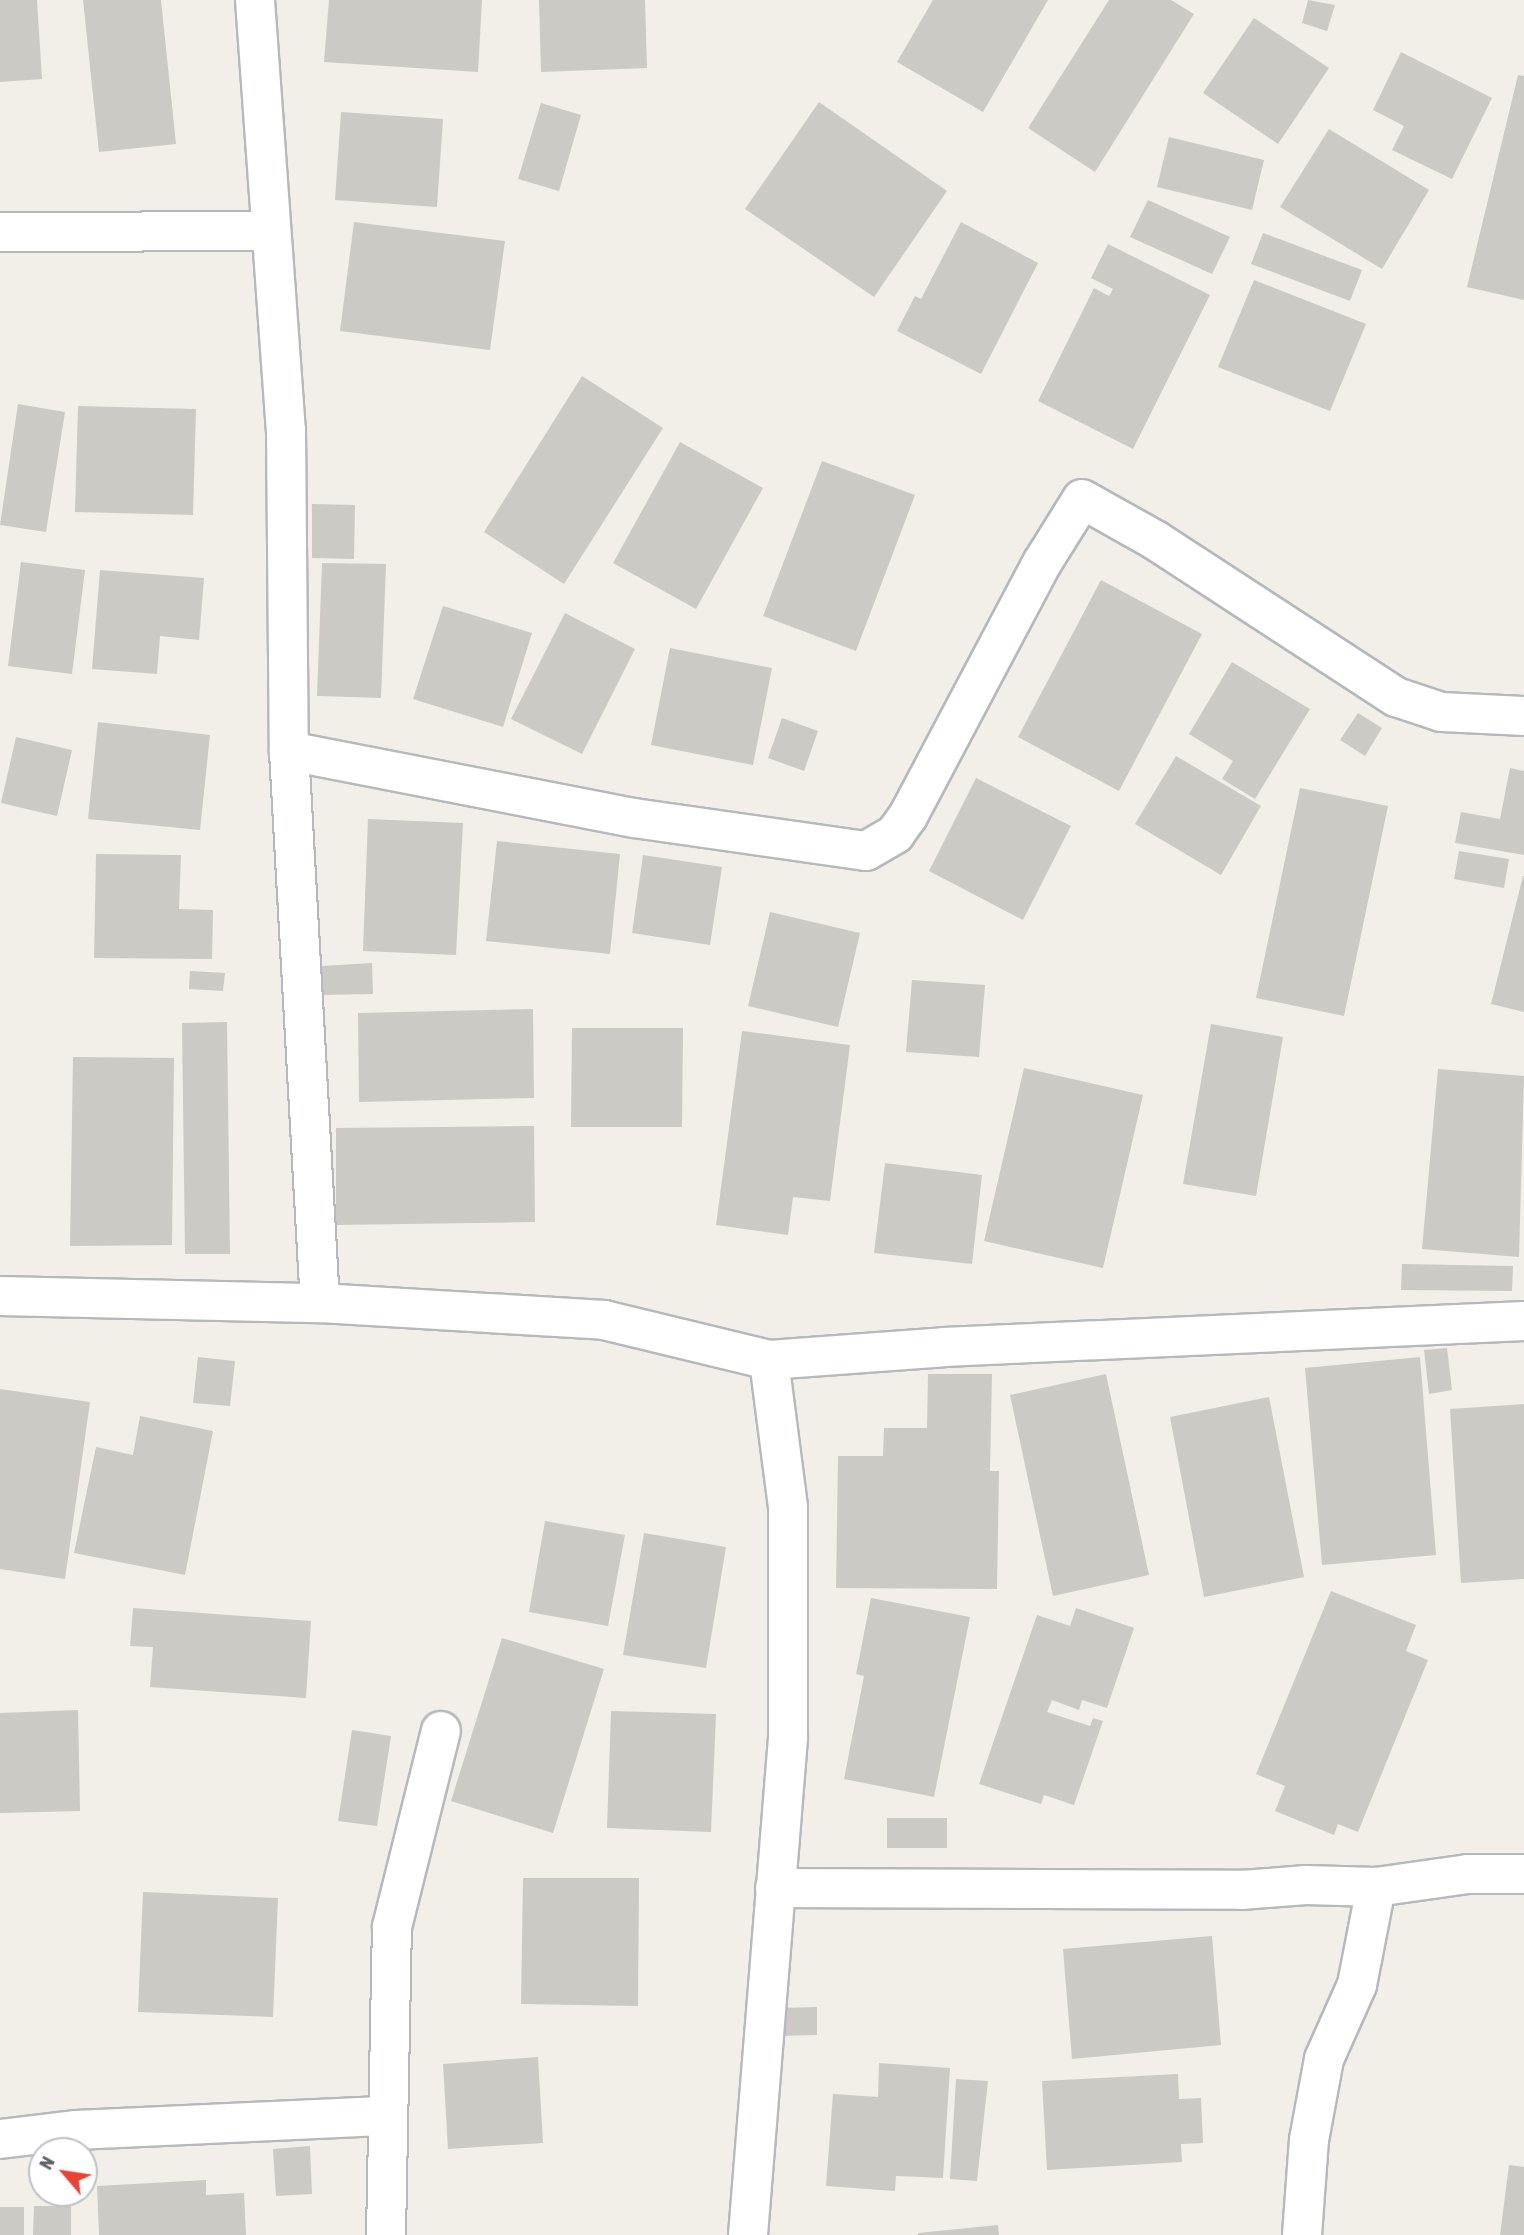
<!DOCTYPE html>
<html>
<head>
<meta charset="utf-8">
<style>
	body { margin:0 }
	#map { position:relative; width:1524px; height:2235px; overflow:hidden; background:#f1efe8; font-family:"Asap Condensed",sans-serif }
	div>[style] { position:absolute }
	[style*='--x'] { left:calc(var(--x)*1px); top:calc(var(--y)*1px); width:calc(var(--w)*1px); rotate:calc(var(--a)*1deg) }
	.building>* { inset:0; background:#cccac5 }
	.roads { filter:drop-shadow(2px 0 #b5b8bc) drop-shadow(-2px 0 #b5b8bc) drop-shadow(0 2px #b5b8bc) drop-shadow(0 -2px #b5b8bc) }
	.minor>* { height:38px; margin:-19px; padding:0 19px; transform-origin:19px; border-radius:19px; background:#fff }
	span { translate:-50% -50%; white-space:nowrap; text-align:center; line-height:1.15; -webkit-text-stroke:6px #fff; paint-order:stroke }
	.north { position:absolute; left:28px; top:2137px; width:70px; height:70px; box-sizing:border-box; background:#fff; border:2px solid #bfc1c3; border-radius:50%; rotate:299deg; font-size:19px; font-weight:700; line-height:28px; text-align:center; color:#5f6368 }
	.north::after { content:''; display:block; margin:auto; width:24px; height:32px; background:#ea4335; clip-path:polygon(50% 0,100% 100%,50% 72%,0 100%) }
</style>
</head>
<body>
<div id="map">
	<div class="building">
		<div style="clip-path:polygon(0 0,37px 0,42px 79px,0 82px)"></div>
		<div style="clip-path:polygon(83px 0,161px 0,176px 144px,99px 152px)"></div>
		<div style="clip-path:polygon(329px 0,482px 0,478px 72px,324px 62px)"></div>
		<div style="clip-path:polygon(539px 0,645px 0,647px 68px,541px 72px)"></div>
		<div style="clip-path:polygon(933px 0,1048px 0,983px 112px,897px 62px)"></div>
		<div style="clip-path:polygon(1109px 0,1171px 0,1194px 14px,1095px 172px,1028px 128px)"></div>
		<div style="clip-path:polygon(1308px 0,1335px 5px,1327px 31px,1302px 23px)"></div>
		<div style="clip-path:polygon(1254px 18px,1329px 68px,1278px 144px,1203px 93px)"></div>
		<div style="clip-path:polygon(1401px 52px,1492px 98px,1452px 179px,1392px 150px,1404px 126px,1373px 110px)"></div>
		<div style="clip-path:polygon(1518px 75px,1524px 76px,1524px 300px,1467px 287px)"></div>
		<div style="clip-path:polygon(819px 102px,947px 191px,874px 297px,745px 209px)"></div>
		<div style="clip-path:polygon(541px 103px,581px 115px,559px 191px,518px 179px)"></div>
		<div style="clip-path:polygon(341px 112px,443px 119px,437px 207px,335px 200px)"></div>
		<div style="clip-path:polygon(1329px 129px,1429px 190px,1382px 269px,1280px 207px)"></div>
		<div style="clip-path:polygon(1169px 137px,1264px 160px,1252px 210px,1157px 187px)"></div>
		<div style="clip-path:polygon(1148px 200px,1230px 237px,1212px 274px,1130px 237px)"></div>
		<div style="clip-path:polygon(354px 222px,505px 241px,490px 350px,340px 331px)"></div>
		<div style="clip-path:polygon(961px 222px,1038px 263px,981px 374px,897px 331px,915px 296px,921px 299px)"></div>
		<div style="clip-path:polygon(1263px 233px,1362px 270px,1350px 301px,1251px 264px)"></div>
		<div style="clip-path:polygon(1108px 244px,1210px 295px,1133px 449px,1038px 401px,1094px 288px,1109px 296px,1113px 289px,1091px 278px)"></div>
		<div style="clip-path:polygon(1254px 280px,1366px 324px,1330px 411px,1218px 367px)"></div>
		<div style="clip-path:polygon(582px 376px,663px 428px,564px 584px,484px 532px)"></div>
		<div style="clip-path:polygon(18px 404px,65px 412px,46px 532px,0 525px)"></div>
		<div style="clip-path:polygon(78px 406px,196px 409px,193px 515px,75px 512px)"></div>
		<div style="clip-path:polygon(680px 442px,763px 488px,696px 609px,613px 563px)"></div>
		<div style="clip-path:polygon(822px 461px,915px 495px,856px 651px,763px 616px)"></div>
		<div style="clip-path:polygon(312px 504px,355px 505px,354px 559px,312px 558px)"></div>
		<div style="clip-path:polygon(21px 562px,85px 570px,72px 674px,8px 666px)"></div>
		<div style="clip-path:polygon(322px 563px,386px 564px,381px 698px,317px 696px)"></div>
		<div style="clip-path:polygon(100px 570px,204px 578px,199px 640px,160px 636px,157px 674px,92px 669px)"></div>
		<div style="clip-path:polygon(1101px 580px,1202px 634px,1119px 791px,1018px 737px)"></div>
		<div style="clip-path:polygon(443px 606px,532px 633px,503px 727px,413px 699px)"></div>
		<div style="clip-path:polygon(565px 613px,635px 649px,582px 754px,511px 719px)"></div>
		<div style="clip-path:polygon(670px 648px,772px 668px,753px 765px,651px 745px)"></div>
		<div style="clip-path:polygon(1232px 662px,1310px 709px,1255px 799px,1222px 779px,1233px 761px,1189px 734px)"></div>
		<div style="clip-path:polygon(1358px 713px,1382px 728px,1365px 756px,1340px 740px)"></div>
		<div style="clip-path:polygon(782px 718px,818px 731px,804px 771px,768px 758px)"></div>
		<div style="clip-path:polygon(98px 722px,210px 735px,200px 830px,88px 819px)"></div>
		<div style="clip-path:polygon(16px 737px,72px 750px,57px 816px,1px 803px)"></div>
		<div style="clip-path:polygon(1176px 756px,1261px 806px,1221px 875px,1135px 824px)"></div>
		<div style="clip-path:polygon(1510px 768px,1524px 771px,1524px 855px,1455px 843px,1461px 812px,1500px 819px)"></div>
		<div style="clip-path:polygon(976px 778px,1071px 826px,1023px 920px,929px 871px)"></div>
		<div style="clip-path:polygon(1300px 788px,1388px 806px,1344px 1016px,1256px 998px)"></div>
		<div style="clip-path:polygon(368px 819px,463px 823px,456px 955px,363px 951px)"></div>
		<div style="clip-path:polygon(497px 841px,620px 854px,610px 954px,486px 941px)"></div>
		<div style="clip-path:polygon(1459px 851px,1509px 859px,1504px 888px,1454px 879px)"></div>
		<div style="clip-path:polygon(96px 854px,181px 855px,179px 909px,213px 910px,212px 959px,94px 958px)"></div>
		<div style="clip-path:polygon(643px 855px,722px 867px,710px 945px,632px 933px)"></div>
		<div style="clip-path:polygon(1523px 876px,1524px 876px,1524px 1012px,1491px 1004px)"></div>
		<div style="clip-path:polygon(770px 912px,860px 933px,838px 1027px,748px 1006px)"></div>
		<div style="clip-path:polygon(372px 963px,373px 994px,322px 995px,321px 966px)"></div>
		<div style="clip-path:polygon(190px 971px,225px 973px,223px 991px,189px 989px)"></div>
		<div style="clip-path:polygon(912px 980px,985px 985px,979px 1057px,906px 1052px)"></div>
		<div style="clip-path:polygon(533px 1009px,534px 1098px,359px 1102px,358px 1013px)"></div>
		<div style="clip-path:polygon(227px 1022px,230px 1254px,185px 1254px,182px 1023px)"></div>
		<div style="clip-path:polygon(1211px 1024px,1283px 1037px,1256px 1196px,1183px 1184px)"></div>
		<div style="clip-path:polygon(572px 1028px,683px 1028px,682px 1127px,571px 1127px)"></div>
		<div style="clip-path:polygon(742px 1031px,850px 1045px,830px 1201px,793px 1197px,788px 1235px,716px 1225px)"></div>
		<div style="clip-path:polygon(73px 1057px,174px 1058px,172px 1245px,70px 1246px)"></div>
		<div style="clip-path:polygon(1024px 1068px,1143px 1095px,1103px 1268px,984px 1241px)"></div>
		<div style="clip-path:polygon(1438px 1069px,1524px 1076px,1519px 1257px,1422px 1249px)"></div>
		<div style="clip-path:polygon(534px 1126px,535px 1222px,336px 1225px,336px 1128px)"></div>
		<div style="clip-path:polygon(885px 1163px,982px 1175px,972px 1264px,874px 1253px)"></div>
		<div style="clip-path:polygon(1402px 1264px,1513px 1266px,1512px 1291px,1401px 1290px)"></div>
		<div style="clip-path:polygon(1447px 1348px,1452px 1390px,1429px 1394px,1424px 1350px)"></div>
		<div style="clip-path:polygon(198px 1357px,235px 1361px,230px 1406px,193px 1403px)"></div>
		<div style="clip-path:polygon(1420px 1357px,1436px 1555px,1322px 1565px,1305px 1368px)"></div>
		<div style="clip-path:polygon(928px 1374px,992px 1374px,990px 1471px,999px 1471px,997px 1589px,836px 1588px,838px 1456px,883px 1456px,884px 1428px,927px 1428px)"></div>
		<div style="clip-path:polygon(1106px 1374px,1149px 1575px,1053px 1596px,1010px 1395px)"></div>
		<div style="clip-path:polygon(0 1389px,90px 1402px,65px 1579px,0 1569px)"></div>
		<div style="clip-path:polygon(1269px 1397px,1304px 1577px,1204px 1597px,1170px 1417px)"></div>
		<div style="clip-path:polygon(1524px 1404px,1524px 1579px,1461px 1583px,1450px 1409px)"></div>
		<div style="clip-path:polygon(140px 1416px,213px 1431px,185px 1575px,74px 1553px,96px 1447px,133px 1455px)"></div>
		<div style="clip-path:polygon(545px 1521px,625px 1535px,608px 1626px,529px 1612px)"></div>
		<div style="clip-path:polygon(644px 1533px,726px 1547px,706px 1668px,623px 1655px)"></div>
		<div style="clip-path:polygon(1331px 1591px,1416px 1625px,1406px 1651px,1428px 1660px,1358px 1832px,1338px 1824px,1334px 1835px,1275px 1811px,1285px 1786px,1256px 1774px)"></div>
		<div style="clip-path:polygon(871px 1598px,970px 1617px,934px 1797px,844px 1779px,864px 1676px,856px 1674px)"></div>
		<div style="clip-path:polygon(133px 1608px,311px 1621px,306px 1698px,150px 1687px,153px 1647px,130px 1646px)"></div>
		<div style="clip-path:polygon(1076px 1608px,1134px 1628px,1107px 1708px,1082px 1700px,1079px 1710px,1052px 1700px,1047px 1712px,1090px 1726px,1093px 1718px,1103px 1721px,1074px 1805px,1044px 1795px,1041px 1804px,979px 1784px,1037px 1615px,1070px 1626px)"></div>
		<div style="clip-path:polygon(502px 1638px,604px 1669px,553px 1833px,451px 1801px)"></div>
		<div style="clip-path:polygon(78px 1710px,80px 1811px,0 1813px,0 1713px)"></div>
		<div style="clip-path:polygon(611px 1711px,716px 1714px,711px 1832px,607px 1828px)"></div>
		<div style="clip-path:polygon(352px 1730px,391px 1736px,377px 1826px,338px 1821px)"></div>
		<div style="clip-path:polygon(887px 1818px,947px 1818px,947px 1848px,887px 1848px)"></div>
		<div style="clip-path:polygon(523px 1878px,639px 1878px,638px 2006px,521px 2004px)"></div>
		<div style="clip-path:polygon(143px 1892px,278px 1898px,273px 2017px,138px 2012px)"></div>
		<div style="clip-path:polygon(1212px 1936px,1221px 2045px,1072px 2059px,1063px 1949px)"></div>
		<div style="clip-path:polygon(817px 2007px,817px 2035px,779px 2036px,779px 2008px)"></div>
		<div style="clip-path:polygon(538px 2057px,543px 2143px,448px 2149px,443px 2064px)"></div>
		<div style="clip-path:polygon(879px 2063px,950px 2068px,943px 2178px,896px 2176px,895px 2191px,826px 2186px,833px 2094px,878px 2097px)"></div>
		<div style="clip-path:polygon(1178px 2074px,1179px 2099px,1201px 2098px,1203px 2143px,1181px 2144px,1182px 2162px,1047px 2170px,1042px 2081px)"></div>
		<div style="clip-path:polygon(956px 2079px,988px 2081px,977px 2181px,950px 2179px)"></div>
		<div style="clip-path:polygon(310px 2146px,312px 2194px,276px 2196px,273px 2149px)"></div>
		<div style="clip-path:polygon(1509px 2165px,1524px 2167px,1524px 2235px,1500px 2235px)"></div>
		<div style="clip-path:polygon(206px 2180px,206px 2195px,244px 2193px,246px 2235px,99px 2235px,97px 2186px)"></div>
		<div style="clip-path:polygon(34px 2206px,71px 2206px,71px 2235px,33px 2235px)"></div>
		<div style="clip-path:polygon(0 2207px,24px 2207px,24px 2235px,0 2235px)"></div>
		<div style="clip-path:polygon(998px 2225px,999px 2235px,918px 2235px,918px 2233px)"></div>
	</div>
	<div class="roads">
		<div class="minor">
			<div style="--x:255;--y:0;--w:431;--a:85.9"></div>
			<div style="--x:286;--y:430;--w:321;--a:89.5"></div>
			<div style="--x:289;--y:751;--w:553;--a:86.79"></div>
			<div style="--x:320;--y:1303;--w:285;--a:3.4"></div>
			<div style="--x:604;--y:1320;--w:170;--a:13.6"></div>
			<div style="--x:769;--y:1360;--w:175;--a:-4.2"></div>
			<div style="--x:944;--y:1347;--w:581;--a:-2.57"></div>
			<div style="--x:0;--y:232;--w:271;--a:-0.2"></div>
			<div style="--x:289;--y:751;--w:351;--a:11"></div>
			<div style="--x:634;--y:818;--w:234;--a:8.1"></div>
			<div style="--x:866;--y:851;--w:34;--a:-30"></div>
			<div style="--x:895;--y:834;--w:22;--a:-54"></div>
			<div style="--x:908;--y:816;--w:286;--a:-62.1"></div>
			<div style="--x:1042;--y:563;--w:75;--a:-58"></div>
			<div style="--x:1082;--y:499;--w:84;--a:29.3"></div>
			<div style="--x:1155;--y:540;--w:288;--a:33.1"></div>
			<div style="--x:1396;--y:697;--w:47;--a:18.4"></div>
			<div style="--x:1441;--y:712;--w:83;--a:2.8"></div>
			<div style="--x:0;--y:1296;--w:320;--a:1.3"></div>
			<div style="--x:775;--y:1888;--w:467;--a:0.2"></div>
			<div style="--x:1242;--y:1890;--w:64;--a:-4.5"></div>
			<div style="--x:1306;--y:1885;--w:70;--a:1.6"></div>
			<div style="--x:1376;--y:1887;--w:93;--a:-8"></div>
			<div style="--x:1468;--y:1874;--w:56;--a:0"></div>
			<div style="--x:0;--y:2139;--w:77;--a:-6.8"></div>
			<div style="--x:76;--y:2130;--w:312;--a:-2.6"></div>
			<div style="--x:386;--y:2235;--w:308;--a:-88.9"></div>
			<div style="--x:392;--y:1927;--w:202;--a:-76"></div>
			<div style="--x:748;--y:2235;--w:500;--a:-85.4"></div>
			<div style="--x:788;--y:1737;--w:230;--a:-90"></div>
			<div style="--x:788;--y:1507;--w:148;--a:-97.4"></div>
			<div style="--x:1302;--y:2235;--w:95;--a:-85.8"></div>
			<div style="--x:1309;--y:2140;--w:82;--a:-79.5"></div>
			<div style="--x:1324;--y:2059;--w:81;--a:-66"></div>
			<div style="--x:1357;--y:1985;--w:100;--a:-79"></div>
		</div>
	</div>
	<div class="north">N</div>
</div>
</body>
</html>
